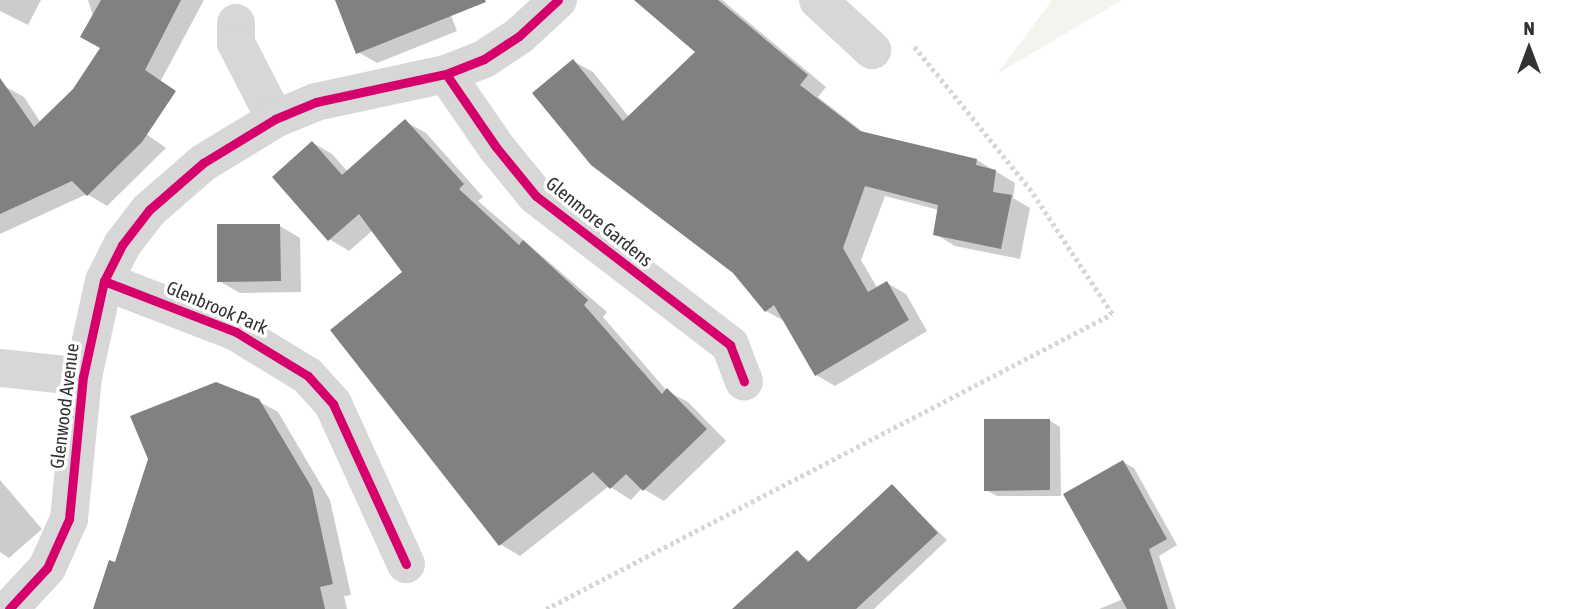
<!DOCTYPE html>
<html>
<head>
<meta charset="utf-8">
<style>
	body { margin:0 }
	#map { position:relative; width:1578px; height:609px; overflow:hidden; background:#fff; font-family:"Asap Condensed",sans-serif }
	div>[style] { position:absolute }
	[style*='--x'] { left:calc(var(--x)*1px); top:calc(var(--y)*1px); width:calc(var(--w)*1px); rotate:calc(var(--a)*1deg) }
	.green>* { inset:0; background:#f1f5ed }
	.shadow>* { inset:0; background:#0003 }
	.building>* { inset:0; background:#818181 }
	.path>* { height:4.5px; margin-top:-2.25px; transform-origin:0; background:repeating-linear-gradient(90deg,#d6d6d6 0 3.5px,transparent 0 7px) }
	.street>* { height:38px; margin:-19px; padding:0 19px; transform-origin:19px; border-radius:19px; background:#d7d7d7 }
	.cycleway>* { height:9px; margin:-4.5px; padding:0 4.5px; transform-origin:4.5px; border-radius:4.5px; background:#d6006c }
	span { translate:-50% -50%; white-space:nowrap; text-align:center; line-height:1.15; -webkit-text-stroke:7px #fff; paint-order:stroke }
	.street-label { font-size:19px; color:#333 }
	.north { position:absolute; left:1494px; top:14px; width:70px; height:70px; -webkit-text-stroke:5px #fff; paint-order:stroke; rotate:0deg; font-size:19px; font-weight:700; line-height:28px; text-align:center; color:#333 }
	.north::after { content:''; display:block; margin:auto; width:24px; height:32px; background:#333; clip-path:polygon(50% 0,100% 100%,50% 72%,0 100%) }
</style>
</head>
<body>
<div id="map">
	<div class="green">
		<div style="clip-path:polygon(1052px 0,1122px 0,997px 74px)"></div>
	</div>
	<div class="shadow">
		<div style="clip-path:polygon(0 0,41px 0,28px 25px,0 11px)"></div>
		<div style="clip-path:polygon(88px 0,204px 0,136px 127px,166px 148px,107px 206px,87px 194px,0 234px,0 89px,4px 86px,24px 97px,41px 123px,74px 90px,103px 48px)"></div>
		<div style="clip-path:polygon(337px 0,445px 0,457px 31px,377px 63px,358px 52px)"></div>
		<div style="clip-path:polygon(642px 0,722px 0,826px 87px,818px 97px,867px 135px,977px 160px,1015px 183px,1013px 198px,1030px 208px,1020px 259px,955px 246px,935px 234px,939px 210px,885px 196px,861px 260px,878px 289px,887px 283px,906px 294px,927px 331px,835px 386px,816px 375px,786px 322px,766px 311px,573px 61px,593px 72px,629px 117px,698px 52px)"></div>
		<div style="clip-path:polygon(406px 122px,426px 133px,483px 197px,478px 201px,607px 312px,603px 317px,667px 391px,688px 402px,726px 441px,664px 501px,642px 488px,631px 500px,609px 486px,520px 556px,500px 544px,405px 273px,373px 230px,349px 251px,329px 239px,313px 143px,332px 154px,348px 172px)"></div>
		<div style="clip-path:polygon(280px 226px,300px 238px,301px 292px,240px 293px,219px 281px)"></div>
		<div style="clip-path:polygon(258px 401px,278px 412px,330px 500px,351px 595px,344px 596px,347px 609px,95px 609px,116px 565px)"></div>
		<div style="clip-path:polygon(1049px 420px,1060px 427px,1061px 496px,997px 496px,986px 490px)"></div>
		<div style="clip-path:polygon(1123px 462px,1134px 468px,1177px 545px,1159px 556px,1176px 609px,1099px 609px,1123px 599px)"></div>
		<div style="clip-path:polygon(0 480px,42px 529px,9px 558px,0 552px)"></div>
		<div style="clip-path:polygon(892px 486px,947px 540px,874px 609px,767px 609px,797px 552px,811px 562px)"></div>
	</div>
	<div class="building">
		<div style="clip-path:polygon(101px 0,181px 0,145px 70px,176px 91px,142px 142px,87px 196px,72px 181px,0 214px,0 78px,34px 127px,73px 89px,100px 48px,80px 37px)"></div>
		<div style="clip-path:polygon(335px 0,485px 0,486px 2px,356px 54px)"></div>
		<div style="clip-path:polygon(634px 0,718px 0,808px 75px,800px 85px,860px 131px,977px 159px,976px 165px,996px 170px,993px 192px,1012px 195px,1001px 249px,933px 235px,938px 205px,865px 186px,843px 248px,868px 292px,887px 281px,909px 320px,815px 376px,774px 305px,765px 312px,733px 273px,591px 165px,532px 93px,573px 59px,623px 121px,695px 52px)"></div>
		<div style="clip-path:polygon(405px 119px,464px 184px,459px 189px,519px 245px,523px 240px,588px 300px,584px 305px,662px 394px,667px 388px,707px 429px,643px 491px,626px 474px,610px 489px,593px 472px,499px 546px,330px 330px,402px 272px,359px 214px,328px 241px,272px 177px,312px 141px,342px 175px)"></div>
		<div style="clip-path:polygon(217px 224px,280px 224px,281px 281px,217px 282px)"></div>
		<div style="clip-path:polygon(216px 382px,259px 399px,312px 488px,333px 584px,320px 587px,325px 609px,93px 609px,109px 560px,115px 562px,148px 459px,130px 416px)"></div>
		<div style="clip-path:polygon(984px 419px,1050px 419px,1050px 490px,984px 491px)"></div>
		<div style="clip-path:polygon(1123px 460px,1167px 539px,1149px 549px,1168px 609px,1127px 609px,1063px 494px)"></div>
		<div style="clip-path:polygon(892px 484px,938px 533px,856px 609px,732px 609px,797px 550px,808px 562px)"></div>
	</div>
	<div class="path">
		<div style="--x:546;--y:609;--w:638;--a:-27.53"></div>
		<div style="--x:1112;--y:314;--w:147;--a:-123.4"></div>
		<div style="--x:1031;--y:191;--w:189;--a:-129"></div>
	</div>
	<div class="street">
		<div style="--x:818;--y:0;--w:74;--a:42.8"></div>
		<div style="--x:236;--y:23;--w:20;--a:90"></div>
		<div style="--x:236;--y:43;--w:85;--a:62.8"></div>
		<div style="--x:446;--y:74;--w:88;--a:55.6"></div>
		<div style="--x:496;--y:147;--w:63;--a:50.8"></div>
		<div style="--x:536;--y:196;--w:245;--a:37.5"></div>
		<div style="--x:730;--y:345;--w:39;--a:69"></div>
		<div style="--x:104;--y:281;--w:142;--a:21.1"></div>
		<div style="--x:236;--y:332;--w:84;--a:31.4"></div>
		<div style="--x:308;--y:376;--w:38;--a:48"></div>
		<div style="--x:333;--y:404;--w:176;--a:65.5"></div>
		<div style="--x:0;--y:368;--w:83;--a:6.2"></div>
		<div style="--x:9;--y:609;--w:56;--a:-47.2"></div>
		<div style="--x:47;--y:568;--w:54;--a:-65.8"></div>
		<div style="--x:69;--y:519;--w:143;--a:-84.4"></div>
		<div style="--x:83;--y:377;--w:98;--a:-77.7"></div>
		<div style="--x:104;--y:281;--w:40;--a:-63.4"></div>
		<div style="--x:122;--y:245;--w:44;--a:-52.4"></div>
		<div style="--x:149;--y:210;--w:72;--a:-41"></div>
		<div style="--x:203;--y:163;--w:84;--a:-31.4"></div>
		<div style="--x:275;--y:119;--w:44;--a:-22.5"></div>
		<div style="--x:316;--y:102;--w:133;--a:-12.2"></div>
		<div style="--x:446;--y:74;--w:41;--a:-21.5"></div>
		<div style="--x:484;--y:59;--w:42;--a:-33.3"></div>
		<div style="--x:519;--y:36;--w:53;--a:-42.7"></div>
	</div>
	<div class="cycleway">
		<div style="--x:446;--y:74;--w:88;--a:55.6"></div>
		<div style="--x:496;--y:147;--w:63;--a:50.8"></div>
		<div style="--x:536;--y:196;--w:245;--a:37.5"></div>
		<div style="--x:730;--y:345;--w:39;--a:69"></div>
		<div style="--x:104;--y:281;--w:142;--a:21.1"></div>
		<div style="--x:236;--y:332;--w:84;--a:31.4"></div>
		<div style="--x:308;--y:376;--w:38;--a:48"></div>
		<div style="--x:333;--y:404;--w:176;--a:65.5"></div>
		<div style="--x:9;--y:609;--w:56;--a:-47.2"></div>
		<div style="--x:47;--y:568;--w:54;--a:-65.8"></div>
		<div style="--x:69;--y:519;--w:143;--a:-84.4"></div>
		<div style="--x:83;--y:377;--w:98;--a:-77.7"></div>
		<div style="--x:104;--y:281;--w:40;--a:-63.4"></div>
		<div style="--x:122;--y:245;--w:44;--a:-52.4"></div>
		<div style="--x:149;--y:210;--w:72;--a:-41"></div>
		<div style="--x:203;--y:163;--w:84;--a:-31.4"></div>
		<div style="--x:275;--y:119;--w:44;--a:-22.5"></div>
		<div style="--x:316;--y:102;--w:133;--a:-12.2"></div>
		<div style="--x:446;--y:74;--w:41;--a:-21.5"></div>
		<div style="--x:484;--y:59;--w:42;--a:-33.3"></div>
		<div style="--x:519;--y:36;--w:53;--a:-42.7"></div>
	</div>
	<div class="street-label">
		<span style="left:599px;top:222px;rotate:39deg">Glenmore Gardens</span>
		<span style="left:217px;top:308px;rotate:23deg">Glenbrook Park</span>
		<span style="left:65px;top:406px;rotate:-83deg">Glenwood Avenue</span>
	</div>
	<div class="north">N</div>
</div>
</body>
</html>
